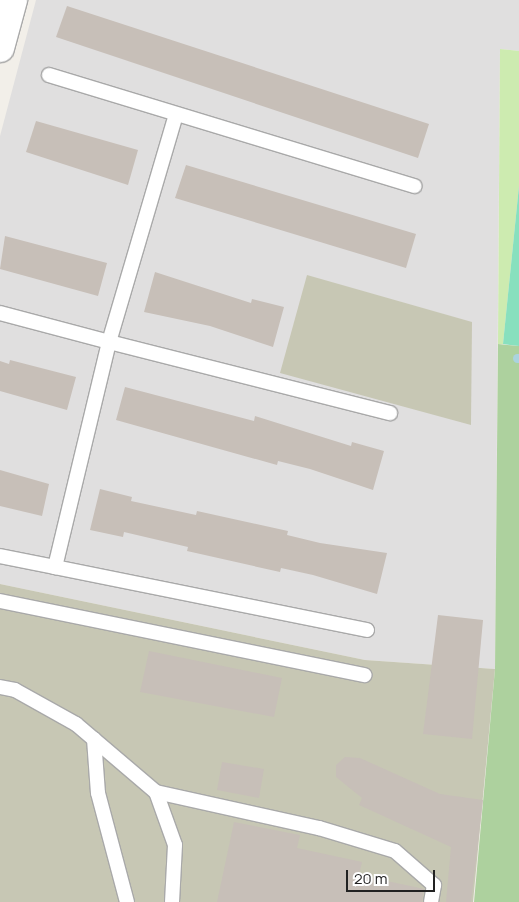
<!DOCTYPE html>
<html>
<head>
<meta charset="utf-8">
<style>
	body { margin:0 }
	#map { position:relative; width:519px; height:902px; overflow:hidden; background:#f2efe9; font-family:Manrope,sans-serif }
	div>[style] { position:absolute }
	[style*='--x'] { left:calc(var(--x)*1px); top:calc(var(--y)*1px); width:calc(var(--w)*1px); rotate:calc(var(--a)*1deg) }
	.residential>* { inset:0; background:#e0dfdf }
	.construction>* { inset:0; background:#c7c7b4 }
	.grass>* { inset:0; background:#cdebb0 }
	.forest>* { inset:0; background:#add19e }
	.pitch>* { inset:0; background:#88e0be }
	.stream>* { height:9px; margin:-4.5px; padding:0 4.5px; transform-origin:4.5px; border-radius:4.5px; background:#aad3df }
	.building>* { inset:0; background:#c7bfb8 }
	.roads { filter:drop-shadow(1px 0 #a9a9a9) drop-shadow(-1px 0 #a9a9a9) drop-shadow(0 1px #a9a9a9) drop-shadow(0 -1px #a9a9a9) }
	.service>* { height:14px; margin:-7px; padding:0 7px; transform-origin:7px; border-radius:7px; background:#fff }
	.minor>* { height:28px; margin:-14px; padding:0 14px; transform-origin:14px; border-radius:14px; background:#fff }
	span { translate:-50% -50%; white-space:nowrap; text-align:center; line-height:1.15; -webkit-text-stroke:4px #fff; paint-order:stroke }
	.scale { position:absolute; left:346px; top:870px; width:89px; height:22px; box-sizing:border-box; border:2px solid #222; border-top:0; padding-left:6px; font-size:15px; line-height:18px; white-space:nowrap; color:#222; -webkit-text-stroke:4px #fff; paint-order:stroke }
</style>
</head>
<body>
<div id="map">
	<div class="residential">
		<div style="clip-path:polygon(36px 0,519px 0,519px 51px,500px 49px,495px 669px,365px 660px,0 584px,0 136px)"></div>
	</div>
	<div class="construction">
		<div style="clip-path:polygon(307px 275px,472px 322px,471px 425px,280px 373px)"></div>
		<div style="clip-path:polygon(0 584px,365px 660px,495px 669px,473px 902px,0 902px)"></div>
	</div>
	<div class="grass">
		<div style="clip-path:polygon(500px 49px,519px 51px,519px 186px,503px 344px,498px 344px)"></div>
	</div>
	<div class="forest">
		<div style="clip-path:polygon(498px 344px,519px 346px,519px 902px,474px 902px,495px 669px)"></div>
	</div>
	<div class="pitch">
		<div style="clip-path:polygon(519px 186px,519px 346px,503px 344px)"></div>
	</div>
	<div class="stream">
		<div style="--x:517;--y:358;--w:2;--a:0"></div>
	</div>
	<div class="building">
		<div style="clip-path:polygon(67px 6px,429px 124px,418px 158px,56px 37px)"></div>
		<div style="clip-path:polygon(36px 121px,138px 150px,128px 185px,26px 152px)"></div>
		<div style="clip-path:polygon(186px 165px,416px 234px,406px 268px,175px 198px)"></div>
		<div style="clip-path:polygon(5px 236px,107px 263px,98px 296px,0 269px)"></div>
		<div style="clip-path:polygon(155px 272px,251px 303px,252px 299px,284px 307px,273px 347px,210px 326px,144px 312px)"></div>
		<div style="clip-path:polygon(10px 360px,76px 377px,67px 410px,0 391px,0 361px,9px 364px)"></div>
		<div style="clip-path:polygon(125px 387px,254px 421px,255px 416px,351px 446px,352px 442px,384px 451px,373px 490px,310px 469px,278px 461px,277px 465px,116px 420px)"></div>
		<div style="clip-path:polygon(0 470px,49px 484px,42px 516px,0 506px)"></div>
		<div style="clip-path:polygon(100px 489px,132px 497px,131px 501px,196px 515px,197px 511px,288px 531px,287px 535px,320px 543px,387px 553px,377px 594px,313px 575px,281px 568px,280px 572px,187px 551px,188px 547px,124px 532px,123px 537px,90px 530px)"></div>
		<div style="clip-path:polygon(438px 615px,483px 620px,472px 739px,423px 734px)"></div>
		<div style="clip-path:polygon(149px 651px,282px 678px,274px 717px,140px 692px)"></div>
		<div style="clip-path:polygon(345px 757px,360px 758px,440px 794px,483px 800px,471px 902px,446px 902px,451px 847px,359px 805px,362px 798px,336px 777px,336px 765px)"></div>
		<div style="clip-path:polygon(222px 762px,264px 769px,259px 798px,217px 790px)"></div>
		<div style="clip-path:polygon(234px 822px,300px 835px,297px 848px,362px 862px,359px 875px,424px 889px,422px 902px,217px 902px)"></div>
	</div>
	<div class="roads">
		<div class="service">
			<div style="--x:49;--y:75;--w:382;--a:16.9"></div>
			<div style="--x:0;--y:313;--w:113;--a:14.9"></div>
			<div style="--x:109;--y:342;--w:237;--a:-73.6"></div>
			<div style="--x:0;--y:556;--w:56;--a:11.3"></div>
			<div style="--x:0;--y:601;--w:372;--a:11.5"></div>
			<div style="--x:367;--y:630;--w:318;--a:-168.6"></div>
			<div style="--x:55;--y:567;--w:231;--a:-76.5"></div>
			<div style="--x:109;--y:342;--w:290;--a:14.2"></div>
			<div style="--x:0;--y:687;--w:15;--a:11"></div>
			<div style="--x:15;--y:690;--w:70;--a:29.1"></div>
			<div style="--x:76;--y:724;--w:105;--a:40.4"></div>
			<div style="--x:156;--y:792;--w:56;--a:70.3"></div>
			<div style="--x:175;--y:845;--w:57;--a:93"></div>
			<div style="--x:94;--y:739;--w:54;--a:85.8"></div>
			<div style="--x:98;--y:793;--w:113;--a:75.1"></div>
			<div style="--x:156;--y:792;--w:167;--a:12.5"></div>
			<div style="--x:319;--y:828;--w:79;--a:16.8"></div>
			<div style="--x:395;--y:851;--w:52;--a:41.1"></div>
			<div style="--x:434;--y:885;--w:17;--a:100"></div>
		</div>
		<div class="minor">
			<div style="--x:0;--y:48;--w:50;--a:-74.8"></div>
		</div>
	</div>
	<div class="scale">20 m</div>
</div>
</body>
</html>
